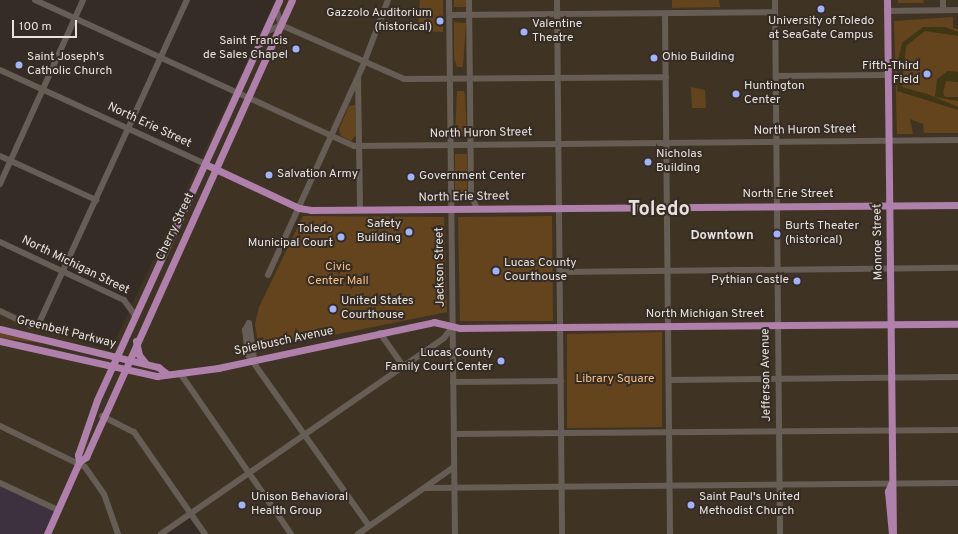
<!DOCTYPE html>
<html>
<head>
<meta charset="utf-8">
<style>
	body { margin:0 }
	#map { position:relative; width:958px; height:534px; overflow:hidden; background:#352d25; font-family:Overpass,sans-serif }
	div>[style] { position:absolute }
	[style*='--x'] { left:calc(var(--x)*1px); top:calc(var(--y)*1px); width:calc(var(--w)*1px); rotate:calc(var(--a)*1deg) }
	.commercial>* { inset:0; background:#3f3424 }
	.industrial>* { inset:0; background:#3e313f }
	.green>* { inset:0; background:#64441c }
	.sand>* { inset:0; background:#3e3615 }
	.minor>* { height:6px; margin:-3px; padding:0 3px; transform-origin:3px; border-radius:3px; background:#665d54 }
	.major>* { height:7px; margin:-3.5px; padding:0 3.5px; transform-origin:3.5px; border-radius:3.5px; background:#af80ab }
	.dots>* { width:11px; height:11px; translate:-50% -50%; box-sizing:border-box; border:2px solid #352d25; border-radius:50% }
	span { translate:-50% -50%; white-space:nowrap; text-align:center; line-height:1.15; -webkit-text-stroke:4px #352d25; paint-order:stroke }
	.poi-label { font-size:12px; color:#e7e2dc }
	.right { translate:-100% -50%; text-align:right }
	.left { translate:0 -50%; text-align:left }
	.street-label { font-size:12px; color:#e7e2dc }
	.park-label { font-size:12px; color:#f7bf80 }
	.neighbourhood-label { font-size:13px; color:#e7e2dc; font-weight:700 }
	.town-label { font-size:20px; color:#e7e2dc; font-weight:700 }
	.scale { position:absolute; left:12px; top:20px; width:65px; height:18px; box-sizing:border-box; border:2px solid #e7e2dc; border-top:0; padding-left:5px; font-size:12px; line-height:14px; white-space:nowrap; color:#e7e2dc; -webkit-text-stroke:3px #352d25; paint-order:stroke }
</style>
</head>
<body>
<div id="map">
	<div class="commercial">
		<div style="clip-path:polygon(276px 0,958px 0,958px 534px,202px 534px,190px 517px,165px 534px,43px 534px,56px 506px,0 480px,0 308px,110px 351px)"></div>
	</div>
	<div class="industrial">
		<div style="clip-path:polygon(0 480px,57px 506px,43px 534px,0 534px)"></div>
	</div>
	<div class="green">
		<div style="clip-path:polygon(420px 0,443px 0,443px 32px,418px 31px)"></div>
		<div style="clip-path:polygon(454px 0,466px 0,466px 7px,454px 7px)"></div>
		<div style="clip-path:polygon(672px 0,719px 0,720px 7px,672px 8px)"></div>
		<div style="clip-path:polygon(898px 0,923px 0,924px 3px,898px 3px)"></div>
		<div style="clip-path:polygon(953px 17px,953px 28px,958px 29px,958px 133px,924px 133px,923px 124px,910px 119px,913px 134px,897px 134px,894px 21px)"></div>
		<div style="clip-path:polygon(454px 22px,466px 23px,463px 67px,457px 67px,454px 58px)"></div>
		<div style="clip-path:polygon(691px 87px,705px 90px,706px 108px,692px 108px)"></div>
		<div style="clip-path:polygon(457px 91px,464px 91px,465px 95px,467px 136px,455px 136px)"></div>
		<div style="clip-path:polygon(355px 105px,356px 135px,351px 141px,341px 136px,339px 129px,349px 106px)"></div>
		<div style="clip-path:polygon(455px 154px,467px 154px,467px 200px,455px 200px)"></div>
		<div style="clip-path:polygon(303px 216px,444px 217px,447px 312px,259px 350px,255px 324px,259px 307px)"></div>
		<div style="clip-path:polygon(552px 216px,553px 321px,460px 321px,458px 217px)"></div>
		<div style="clip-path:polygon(662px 332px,662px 427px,567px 428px,567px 334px)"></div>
		<div style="clip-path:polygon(0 333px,56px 345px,0 338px)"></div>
	</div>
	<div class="sand">
		<div style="clip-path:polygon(923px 27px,945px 27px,958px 32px,958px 36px,925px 31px,906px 46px,902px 87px,927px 94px,958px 107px,958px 110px,897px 91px,897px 64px,902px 43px)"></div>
		<div style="clip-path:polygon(948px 71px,958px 72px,958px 82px,946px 81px,943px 93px,945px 97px,958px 97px,958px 101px,935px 97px,937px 79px)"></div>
	</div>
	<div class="minor">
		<div style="--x:35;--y:0;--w:351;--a:24.6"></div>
		<div style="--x:354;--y:146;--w:604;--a:-0.57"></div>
		<div style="--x:449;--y:0;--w:534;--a:89.36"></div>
		<div style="--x:469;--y:0;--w:194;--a:89.4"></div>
		<div style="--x:471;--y:194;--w:16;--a:68"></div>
		<div style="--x:557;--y:0;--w:534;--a:89.46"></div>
		<div style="--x:775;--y:0;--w:534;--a:89.46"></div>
		<div style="--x:276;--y:8;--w:18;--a:74"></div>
		<div style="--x:943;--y:10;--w:10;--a:-90"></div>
		<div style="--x:887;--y:11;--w:71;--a:-0.8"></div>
		<div style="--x:665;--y:14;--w:520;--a:89.45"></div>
		<div style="--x:450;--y:15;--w:325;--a:-0.5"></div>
		<div style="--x:266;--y:32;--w:17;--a:-25"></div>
		<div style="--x:281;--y:25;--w:134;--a:23.7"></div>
		<div style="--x:404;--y:79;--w:262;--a:-0.4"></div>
		<div style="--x:0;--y:70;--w:226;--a:24.6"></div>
		<div style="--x:776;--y:76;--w:111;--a:-0.5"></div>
		<div style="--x:358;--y:78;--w:132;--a:89.1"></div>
		<div style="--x:0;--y:156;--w:106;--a:24.6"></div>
		<div style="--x:0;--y:184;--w:202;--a:-65.7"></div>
		<div style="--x:0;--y:242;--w:137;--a:25.1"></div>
		<div style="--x:124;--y:300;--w:19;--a:54"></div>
		<div style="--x:560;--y:272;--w:398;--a:-0.6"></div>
		<div style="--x:268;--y:275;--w:227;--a:-65.6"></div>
		<div style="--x:362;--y:68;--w:73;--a:-69.1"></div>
		<div style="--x:0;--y:311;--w:34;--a:26"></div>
		<div style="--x:31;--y:326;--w:9;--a:-21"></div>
		<div style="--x:39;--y:323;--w:355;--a:-65.4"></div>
		<div style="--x:249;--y:323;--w:8;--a:120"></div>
		<div style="--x:245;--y:330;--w:25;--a:83"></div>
		<div style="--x:248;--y:355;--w:209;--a:54.7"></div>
		<div style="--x:249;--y:323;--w:37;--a:82"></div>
		<div style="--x:380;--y:333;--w:40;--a:55.1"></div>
		<div style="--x:180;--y:373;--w:196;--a:55.4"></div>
		<div style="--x:669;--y:380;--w:289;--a:-0.6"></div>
		<div style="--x:453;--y:382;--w:108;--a:-0.5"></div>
		<div style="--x:102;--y:416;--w:36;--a:27"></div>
		<div style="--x:134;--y:432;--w:124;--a:55.2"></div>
		<div style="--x:0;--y:426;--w:94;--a:25.8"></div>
		<div style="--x:85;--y:467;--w:33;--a:55"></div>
		<div style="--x:104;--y:494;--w:42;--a:70.7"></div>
		<div style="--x:454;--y:434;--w:504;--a:-0.45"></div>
		<div style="--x:0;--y:483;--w:64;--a:25"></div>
		<div style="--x:425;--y:488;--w:533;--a:-0.54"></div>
		<div style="--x:161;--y:534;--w:344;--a:-34.7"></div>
		<div style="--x:444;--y:338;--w:14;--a:-54"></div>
		<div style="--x:358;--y:534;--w:117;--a:-34.9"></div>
	</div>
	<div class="major">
		<div style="--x:887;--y:0;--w:534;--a:89.36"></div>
		<div style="--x:205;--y:164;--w:104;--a:25.1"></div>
		<div style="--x:299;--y:208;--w:12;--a:9"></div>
		<div style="--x:311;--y:210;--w:647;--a:-0.44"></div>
		<div style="--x:0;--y:329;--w:163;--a:13.5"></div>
		<div style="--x:158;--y:367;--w:10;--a:37"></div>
		<div style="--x:0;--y:341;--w:161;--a:12.6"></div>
		<div style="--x:157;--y:376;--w:62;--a:-7.5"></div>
		<div style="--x:218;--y:368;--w:221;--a:-12"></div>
		<div style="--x:434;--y:322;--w:27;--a:13"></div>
		<div style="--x:460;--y:328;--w:498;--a:-0.5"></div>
		<div style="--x:136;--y:341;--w:14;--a:78"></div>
		<div style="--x:139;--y:355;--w:11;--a:52"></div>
		<div style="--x:79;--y:462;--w:7;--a:-98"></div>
		<div style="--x:78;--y:455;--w:58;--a:-70.9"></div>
		<div style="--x:97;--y:400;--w:439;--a:-65.5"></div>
		<div style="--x:891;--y:484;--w:8;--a:113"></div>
		<div style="--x:888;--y:491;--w:43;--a:84.7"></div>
		<div style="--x:47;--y:534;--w:79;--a:-66"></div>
		<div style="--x:79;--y:462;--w:9;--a:-36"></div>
		<div style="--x:86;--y:457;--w:501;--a:-65.74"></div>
	</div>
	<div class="dots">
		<div style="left:821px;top:9px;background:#a1b3fd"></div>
		<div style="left:440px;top:21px;background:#a1b3fd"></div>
		<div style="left:524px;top:32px;background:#a1b3fd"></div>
		<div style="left:296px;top:49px;background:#a1b3fd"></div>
		<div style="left:654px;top:58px;background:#a1b3fd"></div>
		<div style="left:19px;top:65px;background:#a1b3fd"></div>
		<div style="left:927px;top:74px;background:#a1b3fd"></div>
		<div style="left:736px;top:94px;background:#a1b3fd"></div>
		<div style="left:648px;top:162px;background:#a1b3fd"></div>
		<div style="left:269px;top:175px;background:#a1b3fd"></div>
		<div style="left:411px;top:177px;background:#a1b3fd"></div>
		<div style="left:409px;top:232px;background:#a1b3fd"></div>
		<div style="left:777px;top:234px;background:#a1b3fd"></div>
		<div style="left:341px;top:237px;background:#a1b3fd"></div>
		<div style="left:496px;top:271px;background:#a1b3fd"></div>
		<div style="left:797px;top:281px;background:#a1b3fd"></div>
		<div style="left:333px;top:309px;background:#a1b3fd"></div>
		<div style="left:501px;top:361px;background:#a1b3fd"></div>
		<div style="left:242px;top:505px;background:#a1b3fd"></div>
		<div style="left:691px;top:505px;background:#a1b3fd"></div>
	</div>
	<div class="poi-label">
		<span class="right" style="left:432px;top:21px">Gazzolo Auditorium<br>(historical)</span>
		<span style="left:821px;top:29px">University of Toledo<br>at SeaGate Campus</span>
		<span class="left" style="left:532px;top:32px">Valentine<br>Theatre</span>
		<span class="right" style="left:288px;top:49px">Saint Francis<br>de Sales Chapel</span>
		<span class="left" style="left:27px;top:65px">Saint Joseph's<br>Catholic Church</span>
		<span class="left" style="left:662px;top:58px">Ohio Building</span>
		<span class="right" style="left:919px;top:74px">Fifth-Third<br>Field</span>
		<span class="left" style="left:744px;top:94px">Huntington<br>Center</span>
		<span class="left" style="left:656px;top:162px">Nicholas<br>Building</span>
		<span class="left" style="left:277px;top:175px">Salvation Army</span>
		<span class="left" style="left:419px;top:177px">Government Center</span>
		<span class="right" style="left:401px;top:232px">Safety<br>Building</span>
		<span class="left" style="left:785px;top:234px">Burts Theater<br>(historical)</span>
		<span class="right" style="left:333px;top:237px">Toledo<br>Municipal Court</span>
		<span class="left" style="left:504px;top:271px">Lucas County<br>Courthouse</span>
		<span class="right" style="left:789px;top:281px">Pythian Castle</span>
		<span class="left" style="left:341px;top:309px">United States<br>Courthouse</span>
		<span class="right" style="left:493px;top:361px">Lucas County<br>Family Court Center</span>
		<span class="left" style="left:251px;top:505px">Unison Behavioral<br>Health Group</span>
		<span class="left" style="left:699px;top:505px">Saint Paul's United<br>Methodist Church</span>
	</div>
	<div class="street-label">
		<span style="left:149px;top:126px;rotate:25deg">North Erie Street</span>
		<span style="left:805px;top:131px;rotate:-1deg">North Huron Street</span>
		<span style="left:481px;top:134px;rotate:-1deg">North Huron Street</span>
		<span style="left:788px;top:195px">North Erie Street</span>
		<span style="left:464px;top:198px;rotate:-1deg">North Erie Street</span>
		<span style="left:176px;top:227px;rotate:-65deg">Cherry Street</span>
		<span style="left:879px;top:242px;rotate:-91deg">Monroe Street</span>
		<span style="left:75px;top:266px;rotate:26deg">North Michigan Street</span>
		<span style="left:441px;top:267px;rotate:-91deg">Jackson Street</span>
		<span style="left:705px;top:315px">North Michigan Street</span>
		<span style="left:66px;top:333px;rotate:14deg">Greenbelt Parkway</span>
		<span style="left:284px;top:342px;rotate:-12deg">Spielbusch Avenue</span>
		<span style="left:767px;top:375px;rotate:-91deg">Jefferson Avenue</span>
	</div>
	<div class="park-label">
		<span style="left:338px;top:275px">Civic<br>Center Mall</span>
		<span style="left:615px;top:380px">Library Square</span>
	</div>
	<div class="neighbourhood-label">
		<span style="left:722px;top:236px">Downtown</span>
	</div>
	<div class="town-label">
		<span style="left:659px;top:210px">Toledo</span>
	</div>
	<div class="scale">100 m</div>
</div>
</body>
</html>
